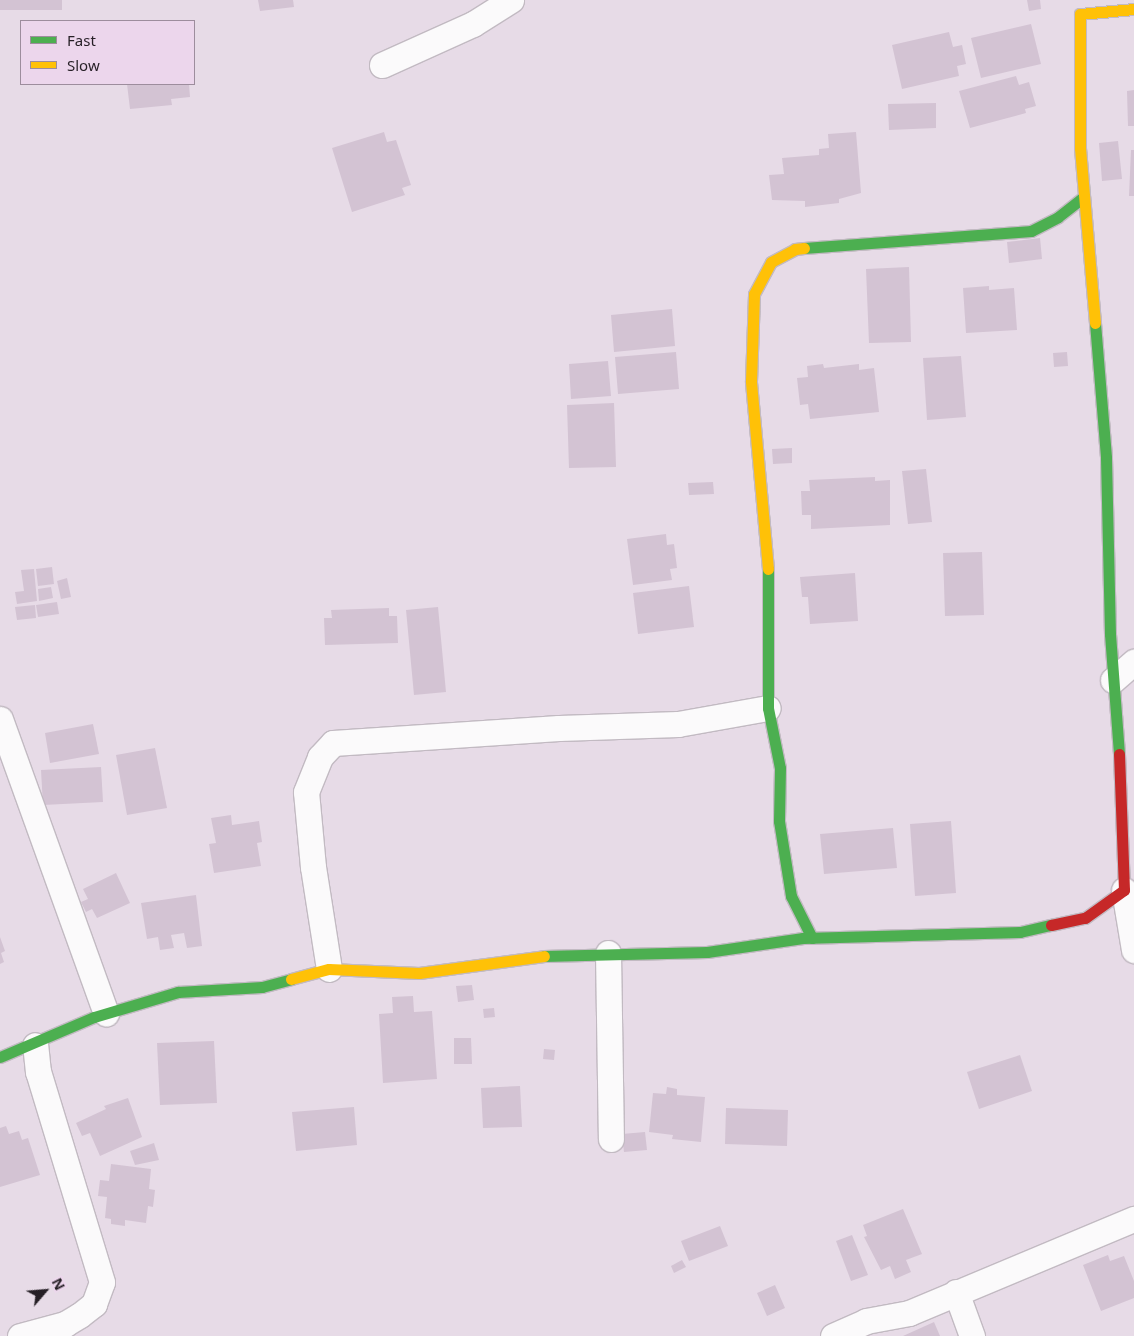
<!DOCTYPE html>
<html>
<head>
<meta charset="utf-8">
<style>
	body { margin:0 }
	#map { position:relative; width:1134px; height:1336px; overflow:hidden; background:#e7dbe7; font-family:"Noto Sans",sans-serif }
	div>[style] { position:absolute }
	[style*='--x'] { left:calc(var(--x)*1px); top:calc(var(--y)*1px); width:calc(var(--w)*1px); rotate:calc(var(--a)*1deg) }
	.building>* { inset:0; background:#d3c3d3 }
	.roads { filter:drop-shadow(1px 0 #c2bac2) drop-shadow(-1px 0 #c2bac2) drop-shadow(0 1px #c2bac2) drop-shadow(0 -1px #c2bac2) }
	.street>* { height:25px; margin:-12.5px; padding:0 12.5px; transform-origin:12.5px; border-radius:12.5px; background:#fbfafb }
	.fast>* { height:11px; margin:-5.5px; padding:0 5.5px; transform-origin:5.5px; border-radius:5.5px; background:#4caf50 }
	.slow>* { height:11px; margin:-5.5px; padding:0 5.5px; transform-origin:5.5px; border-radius:5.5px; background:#ffc107 }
	.jam>* { height:11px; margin:-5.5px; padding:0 5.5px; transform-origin:5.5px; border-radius:5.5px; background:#c62828 }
	span { translate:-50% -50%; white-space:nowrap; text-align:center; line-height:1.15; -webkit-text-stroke:4.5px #ecd6ec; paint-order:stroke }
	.legend { position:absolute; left:20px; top:20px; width:175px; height:65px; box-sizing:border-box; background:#ecd6ec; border:1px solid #9d8d9d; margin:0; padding:6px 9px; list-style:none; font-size:15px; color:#261f26 }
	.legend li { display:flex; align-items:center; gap:10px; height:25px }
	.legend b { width:25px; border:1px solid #9d8d9d }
	.north { position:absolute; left:20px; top:1266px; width:50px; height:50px; -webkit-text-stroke:4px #ecd6ec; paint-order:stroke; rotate:63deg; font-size:14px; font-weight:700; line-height:20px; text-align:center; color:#261f26 }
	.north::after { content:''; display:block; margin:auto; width:18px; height:22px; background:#261f26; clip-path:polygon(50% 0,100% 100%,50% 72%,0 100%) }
</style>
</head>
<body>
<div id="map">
	<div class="building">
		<div style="clip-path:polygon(0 0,62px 0,62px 10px,0 10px)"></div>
		<div style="clip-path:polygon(258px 0,293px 0,294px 7px,260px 11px)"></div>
		<div style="clip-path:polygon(1027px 0,1040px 0,1041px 9px,1029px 11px)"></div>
		<div style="clip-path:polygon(1031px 24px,1041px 64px,981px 78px,971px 38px)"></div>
		<div style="clip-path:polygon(949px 32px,953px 47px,962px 45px,966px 64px,957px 66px,959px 76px,902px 89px,892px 45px)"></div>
		<div style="clip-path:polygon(1016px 76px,1019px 85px,1029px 82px,1036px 106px,1025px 109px,1026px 113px,970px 128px,959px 91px)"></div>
		<div style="clip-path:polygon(127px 84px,189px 84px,190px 97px,171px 99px,172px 105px,130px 109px)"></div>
		<div style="clip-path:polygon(1134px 90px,1134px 126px,1128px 126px,1127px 91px)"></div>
		<div style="clip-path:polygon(936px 103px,936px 128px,889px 130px,888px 104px)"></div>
		<div style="clip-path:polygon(384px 132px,387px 142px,396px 140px,411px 185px,402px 188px,405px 195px,352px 212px,332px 148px)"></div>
		<div style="clip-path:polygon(856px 132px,861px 193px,839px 199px,839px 203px,805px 207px,805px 201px,772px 200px,769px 175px,784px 174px,782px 158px,819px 155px,819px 149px,829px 148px,828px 134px)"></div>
		<div style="clip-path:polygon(1118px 141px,1122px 179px,1102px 181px,1099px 143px)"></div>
		<div style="clip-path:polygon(1131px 150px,1134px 150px,1134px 196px,1129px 196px)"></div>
		<div style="clip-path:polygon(1040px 238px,1042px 259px,1009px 263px,1007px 242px)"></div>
		<div style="clip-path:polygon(909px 267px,911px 342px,869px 343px,866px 269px)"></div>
		<div style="clip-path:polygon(989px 286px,989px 290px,1014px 288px,1017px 330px,966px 333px,963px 288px)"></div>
		<div style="clip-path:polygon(672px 309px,675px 346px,614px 352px,611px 315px)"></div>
		<div style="clip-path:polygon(676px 352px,679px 389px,618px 394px,615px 357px)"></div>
		<div style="clip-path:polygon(1067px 352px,1068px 366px,1054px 367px,1053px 353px)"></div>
		<div style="clip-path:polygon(961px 356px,966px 417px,927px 420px,923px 358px)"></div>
		<div style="clip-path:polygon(608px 361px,611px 396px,571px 399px,569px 364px)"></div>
		<div style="clip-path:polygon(823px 364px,824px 368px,859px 364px,859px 370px,874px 368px,879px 412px,810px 419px,808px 404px,800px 405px,797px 378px,808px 377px,807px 366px)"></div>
		<div style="clip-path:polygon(614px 403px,616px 467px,569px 468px,567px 405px)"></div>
		<div style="clip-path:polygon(792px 448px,792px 463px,773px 464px,772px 449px)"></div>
		<div style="clip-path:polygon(926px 469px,932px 522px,908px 524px,902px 471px)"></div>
		<div style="clip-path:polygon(875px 477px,875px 481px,890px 480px,890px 525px,811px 529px,811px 515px,802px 515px,801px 491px,810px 491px,809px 480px)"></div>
		<div style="clip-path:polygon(713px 482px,714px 494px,689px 495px,688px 483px)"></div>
		<div style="clip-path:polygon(666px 534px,667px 545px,674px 544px,677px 568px,670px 569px,672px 580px,633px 585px,627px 539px)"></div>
		<div style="clip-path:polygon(982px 552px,984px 615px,945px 616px,943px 553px)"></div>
		<div style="clip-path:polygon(52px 567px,54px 584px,38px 586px,36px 569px)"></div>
		<div style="clip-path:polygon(34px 569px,37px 601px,17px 604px,15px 592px,24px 591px,21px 570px)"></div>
		<div style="clip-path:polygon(855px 573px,858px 621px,810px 624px,808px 597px,802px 597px,800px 577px)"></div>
		<div style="clip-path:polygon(67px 578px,71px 597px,61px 599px,57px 581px)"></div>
		<div style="clip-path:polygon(689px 586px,694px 627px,638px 634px,633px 593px)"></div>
		<div style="clip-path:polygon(51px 587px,53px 598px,39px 601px,38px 589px)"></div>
		<div style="clip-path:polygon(57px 602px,59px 614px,38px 617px,36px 605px)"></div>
		<div style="clip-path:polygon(35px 605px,36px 618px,17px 620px,15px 607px)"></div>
		<div style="clip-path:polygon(438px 607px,446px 692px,414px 695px,406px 610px)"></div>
		<div style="clip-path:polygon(389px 608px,389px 616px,397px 616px,398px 643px,325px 645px,324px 618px,332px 618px,331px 610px)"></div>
		<div style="clip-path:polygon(93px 724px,99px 754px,50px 763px,45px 733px)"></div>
		<div style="clip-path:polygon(155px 748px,167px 808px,127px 815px,116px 755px)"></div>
		<div style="clip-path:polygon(101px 767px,103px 802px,43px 805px,41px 770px)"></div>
		<div style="clip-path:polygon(231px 815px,232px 825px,259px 821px,262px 842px,257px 843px,261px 866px,214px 873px,209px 844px,216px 843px,211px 818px)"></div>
		<div style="clip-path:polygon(951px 821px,956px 893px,915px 896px,910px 824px)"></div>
		<div style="clip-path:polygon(893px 828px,897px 868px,824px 874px,820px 834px)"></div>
		<div style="clip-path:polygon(116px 873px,130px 903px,97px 918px,92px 909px,86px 912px,81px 902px,88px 899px,83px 889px)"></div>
		<div style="clip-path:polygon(196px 895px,202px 946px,187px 948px,184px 933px,171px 935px,174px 948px,160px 950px,158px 937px,147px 939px,141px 903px)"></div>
		<div style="clip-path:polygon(0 937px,5px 951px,1px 953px,4px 962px,0 964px)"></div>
		<div style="clip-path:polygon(472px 985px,474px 1000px,458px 1002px,456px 986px)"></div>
		<div style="clip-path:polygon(413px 996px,414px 1012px,432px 1011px,437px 1079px,383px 1083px,379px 1014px,393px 1013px,392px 997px)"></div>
		<div style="clip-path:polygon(494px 1008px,495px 1017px,484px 1018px,483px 1009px)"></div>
		<div style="clip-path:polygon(454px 1038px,471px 1038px,472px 1064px,454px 1064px)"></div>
		<div style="clip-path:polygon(214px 1041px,217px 1103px,160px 1105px,157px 1043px)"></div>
		<div style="clip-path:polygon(544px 1049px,555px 1050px,554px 1060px,543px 1059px)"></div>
		<div style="clip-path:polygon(1020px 1055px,1032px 1091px,979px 1109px,967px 1072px)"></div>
		<div style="clip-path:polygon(520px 1086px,522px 1127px,483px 1128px,481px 1088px)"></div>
		<div style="clip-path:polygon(667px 1087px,677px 1089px,677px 1095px,705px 1097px,701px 1142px,672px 1139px,673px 1135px,649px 1132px,653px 1093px,666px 1094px)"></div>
		<div style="clip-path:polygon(128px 1098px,142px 1137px,100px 1156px,90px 1133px,82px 1136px,76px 1123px,106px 1109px,104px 1106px)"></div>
		<div style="clip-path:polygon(354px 1107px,357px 1145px,296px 1151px,292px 1112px)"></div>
		<div style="clip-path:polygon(726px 1108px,788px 1110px,787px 1146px,725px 1144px)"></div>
		<div style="clip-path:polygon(6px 1126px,9px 1134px,19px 1131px,22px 1140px,28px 1138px,40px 1175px,0 1187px,0 1128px)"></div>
		<div style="clip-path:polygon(645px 1132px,647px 1150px,624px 1152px,622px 1134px)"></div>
		<div style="clip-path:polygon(154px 1143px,159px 1160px,135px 1165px,130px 1151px)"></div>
		<div style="clip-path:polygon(111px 1164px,151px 1169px,149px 1189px,155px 1190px,153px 1207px,148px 1206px,146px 1223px,125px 1220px,125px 1226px,111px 1224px,111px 1219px,105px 1218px,107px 1197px,98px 1196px,100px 1180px,109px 1181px)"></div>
		<div style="clip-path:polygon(903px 1209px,922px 1254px,906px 1260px,911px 1272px,895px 1279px,890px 1266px,881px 1270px,864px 1237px,867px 1236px,863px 1225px)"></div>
		<div style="clip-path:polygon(720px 1226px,728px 1246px,689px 1261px,681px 1241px)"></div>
		<div style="clip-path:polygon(852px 1235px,868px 1275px,851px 1281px,836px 1241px)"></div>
		<div style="clip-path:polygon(1108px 1255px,1110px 1261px,1124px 1256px,1134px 1281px,1134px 1298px,1101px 1311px,1083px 1265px)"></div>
		<div style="clip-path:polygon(682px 1260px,686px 1267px,674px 1273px,671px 1266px)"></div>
		<div style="clip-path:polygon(775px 1285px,785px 1308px,767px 1316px,757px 1293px)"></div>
		<div style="clip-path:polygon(934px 1322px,940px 1336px,903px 1336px)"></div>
	</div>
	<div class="roads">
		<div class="street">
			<div style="--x:382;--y:65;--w:100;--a:-24.3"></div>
			<div style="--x:473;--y:24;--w:45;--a:-32.3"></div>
			<div style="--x:1113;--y:680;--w:28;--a:-41"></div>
			<div style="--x:0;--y:719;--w:313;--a:70.2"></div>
			<div style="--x:1124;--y:890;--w:61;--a:80.5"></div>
			<div style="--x:608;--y:953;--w:186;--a:89.1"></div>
			<div style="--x:329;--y:969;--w:103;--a:-98.9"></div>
			<div style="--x:313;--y:867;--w:75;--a:-95.3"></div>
			<div style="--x:306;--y:792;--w:38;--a:-68"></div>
			<div style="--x:320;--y:757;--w:19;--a:-47"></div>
			<div style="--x:333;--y:743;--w:226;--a:-3.8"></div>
			<div style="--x:559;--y:728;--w:119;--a:-1.9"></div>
			<div style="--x:678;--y:724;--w:91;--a:-10.1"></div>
			<div style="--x:956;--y:1292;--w:47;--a:70"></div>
			<div style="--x:20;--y:1336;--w:47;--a:-14.9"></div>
			<div style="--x:65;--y:1324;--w:17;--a:-31"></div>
			<div style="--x:80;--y:1315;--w:18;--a:-38"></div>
			<div style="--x:94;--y:1304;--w:23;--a:-70"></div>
			<div style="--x:102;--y:1282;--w:220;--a:-106.9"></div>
			<div style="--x:38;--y:1072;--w:27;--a:-96"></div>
			<div style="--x:833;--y:1336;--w:36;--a:-24"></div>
			<div style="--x:866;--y:1321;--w:44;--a:-10.5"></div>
			<div style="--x:909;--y:1313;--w:244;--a:-22.7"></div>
		</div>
		<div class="fast">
			<div style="--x:804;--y:248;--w:228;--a:-4.3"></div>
			<div style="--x:1031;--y:231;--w:30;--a:-27"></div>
			<div style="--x:1058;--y:217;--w:33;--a:-38"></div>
			<div style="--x:1095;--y:323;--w:135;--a:85.3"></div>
			<div style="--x:1106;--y:458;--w:176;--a:88.7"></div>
			<div style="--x:1110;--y:634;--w:120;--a:85.7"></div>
			<div style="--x:768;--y:569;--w:139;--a:90"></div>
			<div style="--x:768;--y:708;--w:61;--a:78.7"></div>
			<div style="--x:780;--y:768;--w:53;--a:91.1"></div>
			<div style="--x:779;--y:821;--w:76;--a:80.9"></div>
			<div style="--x:791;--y:896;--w:47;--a:63.4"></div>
			<div style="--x:544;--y:956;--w:163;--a:-1.4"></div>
			<div style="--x:707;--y:952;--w:97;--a:-8.3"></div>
			<div style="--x:803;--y:938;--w:217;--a:-1.6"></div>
			<div style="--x:1020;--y:932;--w:32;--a:-13"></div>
			<div style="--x:0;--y:1057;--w:102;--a:-23.1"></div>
			<div style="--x:94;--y:1017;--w:88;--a:-16.6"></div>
			<div style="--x:178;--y:992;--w:84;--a:-3.4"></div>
			<div style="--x:262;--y:987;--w:30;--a:-15"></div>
		</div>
		<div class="slow">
			<div style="--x:1095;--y:323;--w:176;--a:-94.9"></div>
			<div style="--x:1080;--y:148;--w:134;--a:-90"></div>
			<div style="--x:1080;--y:14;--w:54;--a:-5.3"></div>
			<div style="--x:768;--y:569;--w:189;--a:-95.2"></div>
			<div style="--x:751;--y:381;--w:87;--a:-88"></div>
			<div style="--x:754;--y:294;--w:36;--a:-62"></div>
			<div style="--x:771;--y:262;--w:27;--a:-28"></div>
			<div style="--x:795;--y:249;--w:9;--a:-6"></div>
			<div style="--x:291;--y:979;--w:39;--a:-15"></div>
			<div style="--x:329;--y:969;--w:90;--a:2.5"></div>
			<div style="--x:419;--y:973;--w:126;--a:-7.7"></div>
		</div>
		<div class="jam">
			<div style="--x:1051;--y:925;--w:35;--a:-12"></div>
			<div style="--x:1085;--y:918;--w:48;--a:-35.7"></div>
			<div style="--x:1124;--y:890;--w:136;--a:-92.1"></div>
		</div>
	</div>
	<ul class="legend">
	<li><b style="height:6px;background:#4caf50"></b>Fast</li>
	<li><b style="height:6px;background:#ffc107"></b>Slow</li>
	</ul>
	<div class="north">N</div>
</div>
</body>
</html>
